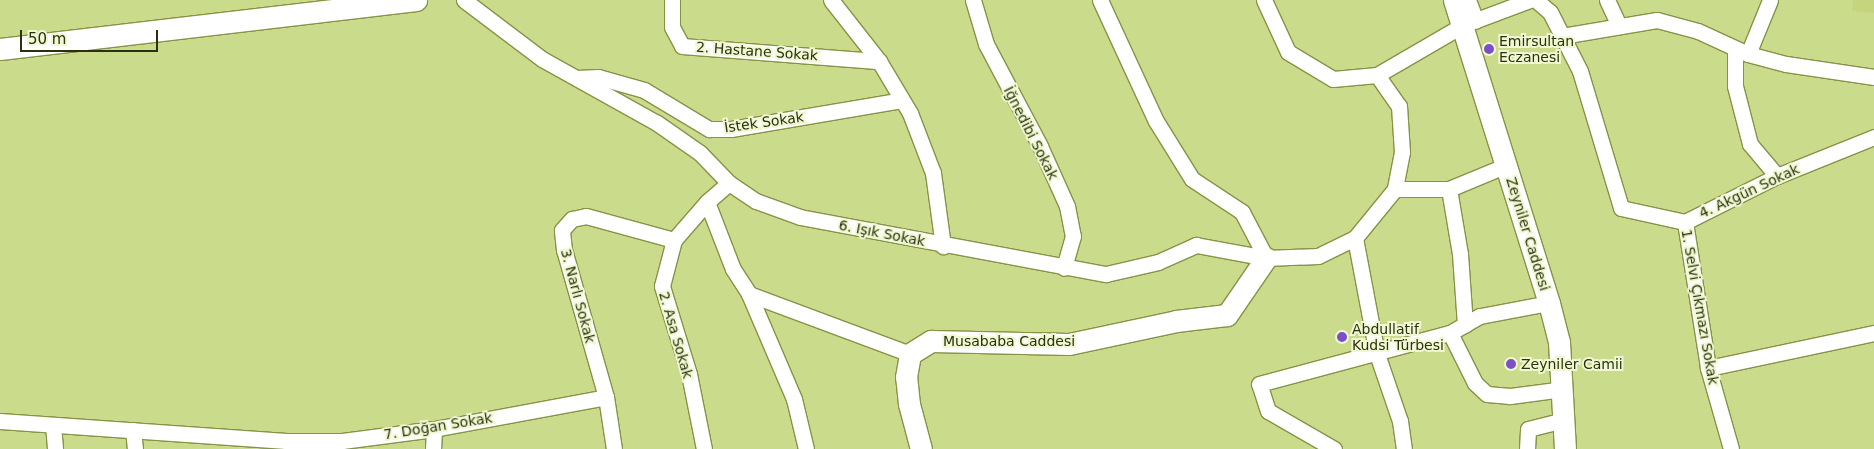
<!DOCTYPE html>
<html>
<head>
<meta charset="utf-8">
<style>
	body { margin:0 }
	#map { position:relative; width:1874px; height:449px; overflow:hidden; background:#cbdb8c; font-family:"DejaVu Sans",sans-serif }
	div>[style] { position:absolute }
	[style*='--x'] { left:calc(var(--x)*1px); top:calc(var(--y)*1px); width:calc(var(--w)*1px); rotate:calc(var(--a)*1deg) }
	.built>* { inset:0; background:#c4d57d }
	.roads { filter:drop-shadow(1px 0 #869346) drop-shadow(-1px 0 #869346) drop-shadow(0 1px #869346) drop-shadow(0 -1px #869346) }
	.minor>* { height:15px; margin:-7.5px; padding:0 7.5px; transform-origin:7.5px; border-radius:7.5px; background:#fff }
	.secondary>* { height:21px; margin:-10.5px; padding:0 10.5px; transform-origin:10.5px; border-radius:10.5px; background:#fff }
	.dots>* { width:14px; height:14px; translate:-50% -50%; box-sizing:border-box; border:2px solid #eff8d1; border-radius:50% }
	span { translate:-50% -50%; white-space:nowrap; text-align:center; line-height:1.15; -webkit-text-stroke:4px #eff8d1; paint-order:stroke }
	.poi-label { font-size:14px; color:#2b3110 }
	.left { translate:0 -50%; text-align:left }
	.street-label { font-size:14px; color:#2b3110 }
	.scale { position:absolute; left:20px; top:30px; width:138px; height:22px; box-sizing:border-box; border:2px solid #2b3110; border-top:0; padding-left:6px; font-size:15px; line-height:18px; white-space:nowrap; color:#2b3110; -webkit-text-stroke:4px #eff8d1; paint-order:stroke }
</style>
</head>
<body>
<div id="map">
	<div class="built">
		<div style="clip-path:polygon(1853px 0,1874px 0,1874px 13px,1852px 11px)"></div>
	</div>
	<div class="roads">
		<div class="minor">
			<div style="--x:464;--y:0;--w:98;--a:37.1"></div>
			<div style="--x:542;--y:59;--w:132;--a:29.1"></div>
			<div style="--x:657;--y:123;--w:52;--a:34.9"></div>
			<div style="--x:700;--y:153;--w:42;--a:46"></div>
			<div style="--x:729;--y:183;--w:32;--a:34"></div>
			<div style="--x:756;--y:201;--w:47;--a:20"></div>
			<div style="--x:800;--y:217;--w:311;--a:10.6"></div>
			<div style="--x:1106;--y:274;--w:53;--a:-13"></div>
			<div style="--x:1158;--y:262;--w:42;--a:-24.1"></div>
			<div style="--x:1196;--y:245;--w:71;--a:10.5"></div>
			<div style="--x:1266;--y:258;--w:52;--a:-2.2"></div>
			<div style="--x:1318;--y:256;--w:41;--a:-25.9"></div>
			<div style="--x:672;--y:0;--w:27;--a:90"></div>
			<div style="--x:672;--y:27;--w:21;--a:62"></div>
			<div style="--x:682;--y:46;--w:198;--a:4.4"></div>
			<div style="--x:831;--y:0;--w:78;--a:51.8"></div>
			<div style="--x:879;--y:61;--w:61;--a:59.2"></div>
			<div style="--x:910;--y:113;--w:64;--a:69"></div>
			<div style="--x:933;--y:173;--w:74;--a:82.2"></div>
			<div style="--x:973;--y:0;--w:46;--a:73.5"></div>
			<div style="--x:986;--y:44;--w:115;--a:62.1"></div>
			<div style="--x:1040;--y:146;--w:66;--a:65.8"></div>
			<div style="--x:1067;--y:206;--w:31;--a:79"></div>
			<div style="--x:1073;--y:236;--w:33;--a:106"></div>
			<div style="--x:1100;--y:0;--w:133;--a:65.2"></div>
			<div style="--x:1156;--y:121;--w:68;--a:58.2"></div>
			<div style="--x:1192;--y:179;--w:60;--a:33.4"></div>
			<div style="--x:1242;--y:212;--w:52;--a:62.4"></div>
			<div style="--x:1264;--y:0;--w:57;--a:65.2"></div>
			<div style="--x:1288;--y:52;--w:52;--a:31"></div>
			<div style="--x:1333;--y:79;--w:44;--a:-5.2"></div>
			<div style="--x:1377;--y:75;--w:38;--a:55"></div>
			<div style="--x:1399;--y:106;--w:46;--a:86.3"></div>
			<div style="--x:1402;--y:152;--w:38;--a:101"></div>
			<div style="--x:1395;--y:189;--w:63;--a:129.2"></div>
			<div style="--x:1355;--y:238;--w:118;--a:79.3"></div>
			<div style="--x:1377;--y:354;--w:71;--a:71.1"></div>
			<div style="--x:1400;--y:421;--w:28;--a:82"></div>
			<div style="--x:1468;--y:0;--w:22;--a:69"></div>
			<div style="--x:1536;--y:0;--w:18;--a:41"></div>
			<div style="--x:1550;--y:12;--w:66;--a:63"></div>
			<div style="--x:1580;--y:71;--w:143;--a:73.3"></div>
			<div style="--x:1621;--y:208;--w:66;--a:12.3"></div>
			<div style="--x:1685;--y:222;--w:103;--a:-26.6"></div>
			<div style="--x:1777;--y:176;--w:105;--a:-21.9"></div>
			<div style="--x:1607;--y:0;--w:29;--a:65"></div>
			<div style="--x:1562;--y:36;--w:96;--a:-9.6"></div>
			<div style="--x:1657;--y:20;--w:42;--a:15"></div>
			<div style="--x:1698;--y:31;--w:55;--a:24.7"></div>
			<div style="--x:1748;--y:54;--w:39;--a:15"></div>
			<div style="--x:1786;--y:64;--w:89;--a:8.4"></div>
			<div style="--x:1735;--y:51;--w:35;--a:90"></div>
			<div style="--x:1735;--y:86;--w:60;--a:75.5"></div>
			<div style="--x:1750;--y:144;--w:42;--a:49.8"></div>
			<div style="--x:1748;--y:54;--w:58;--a:-67.8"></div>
			<div style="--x:1377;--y:75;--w:99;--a:-30.2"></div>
			<div style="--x:1463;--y:25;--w:72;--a:-20.5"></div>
			<div style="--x:577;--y:78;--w:21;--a:-3"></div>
			<div style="--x:598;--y:77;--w:48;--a:15.8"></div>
			<div style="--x:644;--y:90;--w:76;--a:31"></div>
			<div style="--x:709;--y:129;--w:22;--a:0"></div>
			<div style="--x:731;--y:129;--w:173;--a:-9.6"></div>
			<div style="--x:1395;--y:189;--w:54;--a:0"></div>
			<div style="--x:1449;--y:189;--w:63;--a:-22.5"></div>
			<div style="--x:1449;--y:189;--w:66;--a:80.4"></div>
			<div style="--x:1460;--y:254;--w:71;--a:86"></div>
			<div style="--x:707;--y:202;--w:72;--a:68.8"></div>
			<div style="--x:733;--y:269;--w:30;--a:57"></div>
			<div style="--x:749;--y:294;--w:172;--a:20.4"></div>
			<div style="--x:1685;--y:222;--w:148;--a:81"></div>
			<div style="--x:1708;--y:368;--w:84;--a:74.1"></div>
			<div style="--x:749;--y:294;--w:114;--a:66.8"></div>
			<div style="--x:794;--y:399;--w:51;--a:76.5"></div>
			<div style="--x:1450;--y:333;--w:56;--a:63.4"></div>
			<div style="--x:1475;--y:383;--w:16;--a:43"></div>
			<div style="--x:1487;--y:394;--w:23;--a:5"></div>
			<div style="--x:1510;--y:396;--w:53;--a:-7.5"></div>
			<div style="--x:1708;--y:368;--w:170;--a:-11.9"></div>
			<div style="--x:0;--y:421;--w:287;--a:4"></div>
			<div style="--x:286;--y:441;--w:56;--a:0"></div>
			<div style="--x:342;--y:441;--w:93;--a:-7.4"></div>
			<div style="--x:434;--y:429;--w:175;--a:-10.5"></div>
			<div style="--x:53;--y:425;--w:24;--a:85"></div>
			<div style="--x:133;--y:430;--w:19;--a:84"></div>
			<div style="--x:433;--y:449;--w:20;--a:-87"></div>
			<div style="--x:614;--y:449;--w:53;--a:-98.7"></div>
			<div style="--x:606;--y:397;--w:153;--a:-105.9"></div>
			<div style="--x:564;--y:250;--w:20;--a:-96"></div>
			<div style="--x:562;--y:230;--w:15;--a:-48"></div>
			<div style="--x:572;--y:219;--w:14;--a:-12"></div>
			<div style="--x:586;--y:216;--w:91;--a:15.3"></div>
			<div style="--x:704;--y:449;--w:76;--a:-101.3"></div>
			<div style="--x:689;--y:374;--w:92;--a:-107.1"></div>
			<div style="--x:662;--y:286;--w:48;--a:-75.4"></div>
			<div style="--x:674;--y:240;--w:50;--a:-49"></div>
			<div style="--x:707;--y:202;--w:29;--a:-41"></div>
			<div style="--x:1334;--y:449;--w:76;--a:-150.1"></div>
			<div style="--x:1268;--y:411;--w:28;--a:-108"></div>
			<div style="--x:1259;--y:384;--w:198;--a:-15"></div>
			<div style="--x:1450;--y:333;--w:34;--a:-30"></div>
			<div style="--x:1480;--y:316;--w:70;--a:-10.7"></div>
			<div style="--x:1527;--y:449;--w:20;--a:-87"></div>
			<div style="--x:1528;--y:429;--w:38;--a:-14"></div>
		</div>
		<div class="secondary">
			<div style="--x:1454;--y:0;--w:318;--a:72.6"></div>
			<div style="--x:1549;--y:303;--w:40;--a:75.6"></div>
			<div style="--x:1559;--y:342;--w:107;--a:86.8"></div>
			<div style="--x:0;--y:49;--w:419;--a:-6.7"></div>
			<div style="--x:921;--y:449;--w:47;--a:-104.9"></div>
			<div style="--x:909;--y:404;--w:27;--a:-96"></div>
			<div style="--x:906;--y:377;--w:23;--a:-80"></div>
			<div style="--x:910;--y:354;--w:25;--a:-32"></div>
			<div style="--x:931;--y:341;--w:138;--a:1.2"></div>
			<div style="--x:1069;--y:344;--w:109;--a:-12.1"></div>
			<div style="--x:1176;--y:321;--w:51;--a:-6.7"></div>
			<div style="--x:1227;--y:315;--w:69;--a:-55.6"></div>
		</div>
	</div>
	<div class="dots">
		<div style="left:1489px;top:49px;background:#7d4fc7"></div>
		<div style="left:1342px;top:337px;background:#7d4fc7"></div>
		<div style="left:1511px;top:364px;background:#7d4fc7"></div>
	</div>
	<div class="poi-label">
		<span class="left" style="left:1499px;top:49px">Emirsultan<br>Eczanesi</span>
		<span class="left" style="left:1352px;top:337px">Abdullatif<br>Kudsi Türbesi</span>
		<span class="left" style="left:1521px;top:364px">Zeyniler Camii</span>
	</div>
	<div class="street-label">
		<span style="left:757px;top:51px;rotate:4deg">2. Hastane Sokak</span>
		<span style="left:764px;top:122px;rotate:-8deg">İstek Sokak</span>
		<span style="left:1031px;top:133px;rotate:63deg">İğnedibi Sokak</span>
		<span style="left:1749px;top:191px;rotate:-25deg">4. Akgün Sokak</span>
		<span style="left:882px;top:233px;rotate:11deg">6. Işık Sokak</span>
		<span style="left:1528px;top:234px;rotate:73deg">Zeyniler Caddesi</span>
		<span style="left:578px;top:296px;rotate:75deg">3. Narlı Sokak</span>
		<span style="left:1700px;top:307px;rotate:80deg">1. Selvi Çıkmazı Sokak</span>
		<span style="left:676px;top:335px;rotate:74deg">2. Asa Sokak</span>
		<span style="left:1009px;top:341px">Musababa Caddesi</span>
		<span style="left:438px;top:426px;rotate:-9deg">7. Doğan Sokak</span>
	</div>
	<div class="scale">50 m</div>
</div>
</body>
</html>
